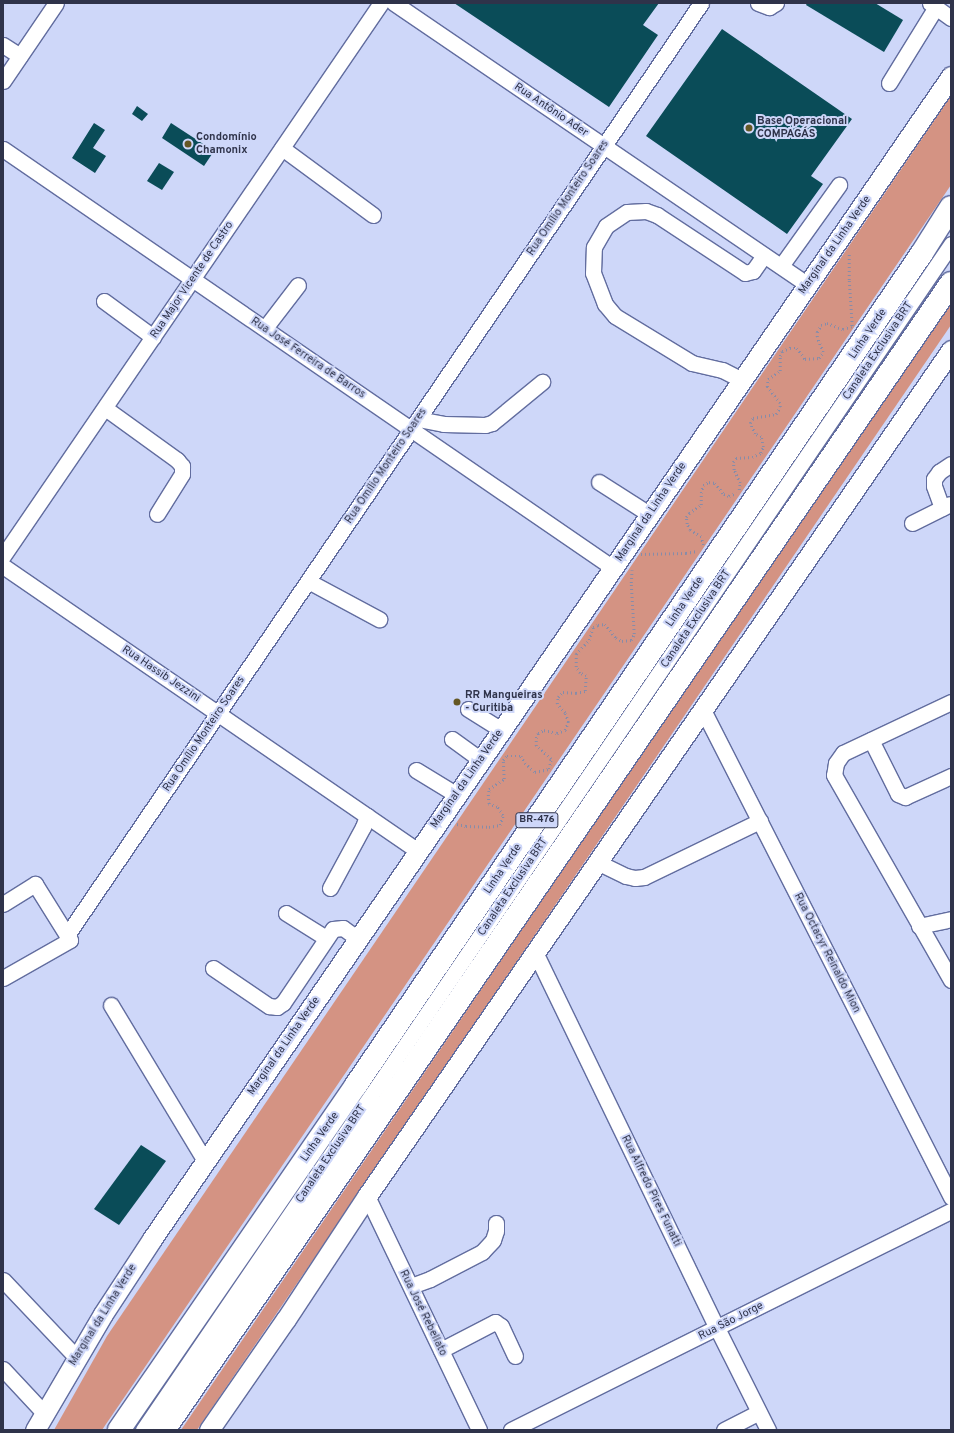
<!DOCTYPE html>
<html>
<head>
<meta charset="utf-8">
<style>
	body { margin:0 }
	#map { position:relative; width:954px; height:1433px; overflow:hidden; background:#ced7f9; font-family:Overpass,sans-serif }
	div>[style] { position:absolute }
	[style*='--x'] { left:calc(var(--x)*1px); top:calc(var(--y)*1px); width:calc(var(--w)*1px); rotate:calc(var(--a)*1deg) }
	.green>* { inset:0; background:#d49383 }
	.building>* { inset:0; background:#0a4c58 }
	.path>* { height:2.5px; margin-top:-1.25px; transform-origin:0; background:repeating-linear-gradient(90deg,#868ca9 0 1px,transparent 0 4px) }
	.roads { filter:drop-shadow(1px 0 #626d9f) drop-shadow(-1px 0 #626d9f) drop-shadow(0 1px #626d9f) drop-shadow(0 -1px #626d9f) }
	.minor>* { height:15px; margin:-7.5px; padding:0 7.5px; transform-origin:7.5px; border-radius:7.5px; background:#fff }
	.major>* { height:19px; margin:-9.5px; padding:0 9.5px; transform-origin:9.5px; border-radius:9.5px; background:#fff }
	.highway>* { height:22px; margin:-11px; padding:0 11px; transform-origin:11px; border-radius:11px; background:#fff }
	.dots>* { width:11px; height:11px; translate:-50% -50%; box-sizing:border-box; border:2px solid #ced7f9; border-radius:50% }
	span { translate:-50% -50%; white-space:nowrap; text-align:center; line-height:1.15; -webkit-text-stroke:4px #ced7f9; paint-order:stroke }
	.shield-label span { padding:1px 3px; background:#ced7f9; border:1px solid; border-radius:3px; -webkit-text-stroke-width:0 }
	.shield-label { font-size:10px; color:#2f334a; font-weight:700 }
	.street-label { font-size:11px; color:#2f334a }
	.poi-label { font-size:11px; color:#2f334a; font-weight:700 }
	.left { translate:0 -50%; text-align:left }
	.frame { position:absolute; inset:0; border:4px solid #2f334a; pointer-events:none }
</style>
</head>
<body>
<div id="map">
	<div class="green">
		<div style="clip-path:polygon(951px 96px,951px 185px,102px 1430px,54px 1430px,107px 1336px)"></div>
		<div style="clip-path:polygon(951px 300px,951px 325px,197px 1430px,181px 1430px)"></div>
	</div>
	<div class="building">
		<div style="clip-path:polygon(454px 3px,659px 3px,643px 25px,658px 35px,609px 107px)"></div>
		<div style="clip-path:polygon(807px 3px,875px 3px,903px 20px,884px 52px,806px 5px)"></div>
		<div style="clip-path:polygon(722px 29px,852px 119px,811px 176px,823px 184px,787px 234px,646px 136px)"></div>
		<div style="clip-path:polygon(137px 106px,148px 114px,142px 121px,132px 114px)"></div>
		<div style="clip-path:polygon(94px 123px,105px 130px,93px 148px,106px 156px,95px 173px,72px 158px)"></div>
		<div style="clip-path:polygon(171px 123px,214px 151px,204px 166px,162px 138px)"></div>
		<div style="clip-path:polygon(159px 163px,174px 172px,162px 190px,147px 181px)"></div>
		<div style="clip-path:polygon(141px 1145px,166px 1161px,119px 1225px,94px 1209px)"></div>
	</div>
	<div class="path">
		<div style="--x:739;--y:490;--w:7;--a:-82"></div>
		<div style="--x:740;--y:483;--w:14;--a:-115"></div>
		<div style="--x:734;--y:470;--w:8;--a:-97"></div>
		<div style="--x:733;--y:462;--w:5;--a:-53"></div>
		<div style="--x:736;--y:458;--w:16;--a:-4"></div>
		<div style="--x:752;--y:457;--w:10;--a:-24"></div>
		<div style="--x:761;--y:453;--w:6;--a:-72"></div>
		<div style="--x:763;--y:447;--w:10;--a:-101"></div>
		<div style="--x:761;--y:437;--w:7;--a:-153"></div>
		<div style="--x:755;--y:434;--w:12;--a:-114"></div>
		<div style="--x:750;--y:423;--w:6;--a:-59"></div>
		<div style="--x:753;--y:418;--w:23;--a:-10"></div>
		<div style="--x:776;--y:414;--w:8;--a:-60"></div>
		<div style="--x:780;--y:407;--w:4;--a:-90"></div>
		<div style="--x:780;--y:403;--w:21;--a:-129"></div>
		<div style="--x:767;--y:387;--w:8;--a:-83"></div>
		<div style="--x:768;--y:379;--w:14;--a:-34"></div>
		<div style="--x:780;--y:371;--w:15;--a:-90"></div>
		<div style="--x:780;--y:356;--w:5;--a:-68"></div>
		<div style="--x:782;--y:351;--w:9;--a:-21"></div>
		<div style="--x:790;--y:348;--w:7;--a:0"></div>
		<div style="--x:797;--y:348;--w:14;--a:54"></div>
		<div style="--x:805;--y:359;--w:14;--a:-4"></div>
		<div style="--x:819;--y:358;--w:7;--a:-56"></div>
		<div style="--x:823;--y:352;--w:16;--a:-112"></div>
		<div style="--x:817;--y:337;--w:5;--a:-90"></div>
		<div style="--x:817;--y:332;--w:8;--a:-60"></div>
		<div style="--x:821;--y:325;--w:6;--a:-18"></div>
		<div style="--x:827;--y:323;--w:17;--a:21"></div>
		<div style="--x:843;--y:329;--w:9;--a:-18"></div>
		<div style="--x:852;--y:326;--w:46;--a:-93.7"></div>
		<div style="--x:849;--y:280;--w:27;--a:-90"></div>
		<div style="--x:703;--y:545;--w:8;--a:-104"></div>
		<div style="--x:701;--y:537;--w:13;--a:-148"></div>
		<div style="--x:690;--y:530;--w:7;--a:-117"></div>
		<div style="--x:687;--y:524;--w:7;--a:-98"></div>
		<div style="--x:686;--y:517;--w:5;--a:-53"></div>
		<div style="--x:689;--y:513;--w:14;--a:-34"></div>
		<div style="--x:701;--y:505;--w:12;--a:-90"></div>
		<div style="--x:701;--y:493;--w:8;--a:-76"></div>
		<div style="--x:703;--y:485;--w:7;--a:-27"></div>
		<div style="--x:709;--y:482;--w:6;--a:9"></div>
		<div style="--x:715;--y:483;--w:14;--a:51"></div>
		<div style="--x:724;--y:494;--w:5;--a:22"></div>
		<div style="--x:729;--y:496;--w:8;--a:-23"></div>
		<div style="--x:641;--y:554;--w:45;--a:-1.3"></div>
		<div style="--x:686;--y:553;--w:11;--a:-10"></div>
		<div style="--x:457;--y:824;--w:9;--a:13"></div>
		<div style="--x:466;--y:826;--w:23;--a:2"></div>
		<div style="--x:489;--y:827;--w:11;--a:-10"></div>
		<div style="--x:500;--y:825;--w:10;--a:-73"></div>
		<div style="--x:503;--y:815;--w:10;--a:-127"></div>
		<div style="--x:497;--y:807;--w:9;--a:-159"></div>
		<div style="--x:489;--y:804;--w:8;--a:-97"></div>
		<div style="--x:488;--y:796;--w:7;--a:-82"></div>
		<div style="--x:489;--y:789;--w:18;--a:-34"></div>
		<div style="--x:504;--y:779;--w:19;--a:-93"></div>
		<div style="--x:503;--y:760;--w:6;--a:-45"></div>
		<div style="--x:507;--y:756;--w:14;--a:0"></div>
		<div style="--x:521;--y:756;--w:8;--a:60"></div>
		<div style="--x:525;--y:763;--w:13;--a:42"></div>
		<div style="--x:535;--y:772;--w:14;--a:-12"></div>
		<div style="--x:549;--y:769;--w:10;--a:-79"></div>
		<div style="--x:551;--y:759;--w:20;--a:-139"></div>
		<div style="--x:536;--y:746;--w:8;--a:-90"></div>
		<div style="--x:536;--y:738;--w:5;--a:-68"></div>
		<div style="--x:538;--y:733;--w:7;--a:-27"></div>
		<div style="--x:544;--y:730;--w:13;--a:13"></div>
		<div style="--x:557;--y:733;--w:9;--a:-21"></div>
		<div style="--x:565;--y:730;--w:9;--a:-69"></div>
		<div style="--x:568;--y:722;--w:9;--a:-108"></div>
		<div style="--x:565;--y:713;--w:12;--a:-132"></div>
		<div style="--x:557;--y:704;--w:7;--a:-82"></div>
		<div style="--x:558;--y:697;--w:7;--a:-45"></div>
		<div style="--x:563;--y:692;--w:13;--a:4"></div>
		<div style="--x:576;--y:693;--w:9;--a:-13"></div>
		<div style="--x:585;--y:691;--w:15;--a:-86"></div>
		<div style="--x:586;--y:676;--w:7;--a:-153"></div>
		<div style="--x:580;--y:673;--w:7;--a:-124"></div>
		<div style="--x:576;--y:667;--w:13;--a:-90"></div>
		<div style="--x:576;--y:654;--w:19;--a:-47"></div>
		<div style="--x:589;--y:640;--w:14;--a:-73"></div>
		<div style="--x:593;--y:627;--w:5;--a:-22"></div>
		<div style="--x:598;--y:625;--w:7;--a:-8"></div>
		<div style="--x:605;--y:624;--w:18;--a:52"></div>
		<div style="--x:616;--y:638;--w:7;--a:27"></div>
		<div style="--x:622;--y:641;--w:9;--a:-6"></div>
		<div style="--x:631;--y:640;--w:7;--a:-63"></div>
		<div style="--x:634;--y:634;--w:51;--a:-93.4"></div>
		<div style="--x:631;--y:583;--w:13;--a:-86"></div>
	</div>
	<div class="roads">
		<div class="minor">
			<div style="--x:394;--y:3;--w:501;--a:34.26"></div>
			<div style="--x:758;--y:3;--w:12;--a:20"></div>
			<div style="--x:769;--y:7;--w:8;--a:-30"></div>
			<div style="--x:930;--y:3;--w:26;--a:36"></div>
			<div style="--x:3;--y:45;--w:20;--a:33"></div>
			<div style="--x:3;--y:81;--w:94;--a:-55.8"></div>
			<div style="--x:889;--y:83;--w:89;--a:-58.3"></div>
			<div style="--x:282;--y:148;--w:113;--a:36.4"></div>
			<div style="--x:3;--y:149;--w:740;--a:34.48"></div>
			<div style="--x:781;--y:266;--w:100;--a:-54.4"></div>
			<div style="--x:104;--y:301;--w:61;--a:36.3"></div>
			<div style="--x:265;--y:328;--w:54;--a:-52.5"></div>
			<div style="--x:742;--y:380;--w:22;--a:-153"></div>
			<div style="--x:722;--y:370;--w:31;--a:-167"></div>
			<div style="--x:692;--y:363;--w:90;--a:-148.6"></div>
			<div style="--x:615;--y:316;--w:16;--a:-130"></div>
			<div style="--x:605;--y:304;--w:33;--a:-111"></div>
			<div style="--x:593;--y:273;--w:26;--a:-88"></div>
			<div style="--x:594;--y:247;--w:24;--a:-60"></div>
			<div style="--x:606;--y:226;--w:25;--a:-34"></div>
			<div style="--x:627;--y:212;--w:19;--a:-3"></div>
			<div style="--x:646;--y:211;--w:12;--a:20"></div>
			<div style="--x:657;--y:215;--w:105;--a:33.4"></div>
			<div style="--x:745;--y:273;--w:8;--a:-14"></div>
			<div style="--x:753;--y:271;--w:19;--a:-55"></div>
			<div style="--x:105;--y:408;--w:89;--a:35.8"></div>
			<div style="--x:177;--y:460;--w:8;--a:50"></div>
			<div style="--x:182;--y:466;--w:8;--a:90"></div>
			<div style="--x:182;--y:474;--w:47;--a:122"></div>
			<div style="--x:418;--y:419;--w:26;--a:11"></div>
			<div style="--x:444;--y:424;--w:41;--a:1.4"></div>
			<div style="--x:485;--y:425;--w:7;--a:-16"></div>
			<div style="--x:492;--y:423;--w:65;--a:-39.4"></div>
			<div style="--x:599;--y:482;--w:59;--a:32.6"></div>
			<div style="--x:942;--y:508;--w:23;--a:-110"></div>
			<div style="--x:934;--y:486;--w:7;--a:-90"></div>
			<div style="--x:934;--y:479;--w:9;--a:-54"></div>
			<div style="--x:939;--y:472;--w:14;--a:-34"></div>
			<div style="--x:912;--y:523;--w:42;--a:-26.6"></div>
			<div style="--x:3;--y:556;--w:670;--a:-55.65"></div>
			<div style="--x:3;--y:566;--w:503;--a:34.48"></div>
			<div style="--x:308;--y:581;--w:81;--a:28.2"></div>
			<div style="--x:951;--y:702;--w:119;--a:154.7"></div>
			<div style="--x:843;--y:753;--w:12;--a:125"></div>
			<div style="--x:836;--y:763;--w:12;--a:99"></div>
			<div style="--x:834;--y:775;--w:236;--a:60.3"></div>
			<div style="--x:468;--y:709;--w:39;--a:32"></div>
			<div style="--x:703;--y:710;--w:547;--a:63.01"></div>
			<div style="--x:452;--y:739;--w:36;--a:36"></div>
			<div style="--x:871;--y:740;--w:60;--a:63.4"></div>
			<div style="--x:898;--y:794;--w:8;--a:23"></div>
			<div style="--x:905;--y:797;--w:51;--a:-24.5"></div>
			<div style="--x:416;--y:770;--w:48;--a:31.4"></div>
			<div style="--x:597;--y:862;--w:32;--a:26"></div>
			<div style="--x:626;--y:876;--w:9;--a:13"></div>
			<div style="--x:635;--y:878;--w:9;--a:-6"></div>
			<div style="--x:644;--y:877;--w:129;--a:-25.8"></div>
			<div style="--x:330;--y:888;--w:69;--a:-61.6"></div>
			<div style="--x:363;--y:827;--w:12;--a:-70"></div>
			<div style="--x:3;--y:904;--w:38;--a:-32"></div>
			<div style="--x:35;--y:884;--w:66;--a:58"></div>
			<div style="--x:70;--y:940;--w:77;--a:150.4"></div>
			<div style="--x:286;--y:913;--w:47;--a:32"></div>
			<div style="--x:919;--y:926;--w:33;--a:-12"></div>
			<div style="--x:67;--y:935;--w:1127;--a:-55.77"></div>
			<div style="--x:535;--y:952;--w:418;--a:64.2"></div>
			<div style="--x:717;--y:1328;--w:114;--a:63.4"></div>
			<div style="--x:213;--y:968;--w:68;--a:34.2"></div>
			<div style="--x:269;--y:1006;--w:8;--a:7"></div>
			<div style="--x:277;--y:1007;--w:7;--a:-34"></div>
			<div style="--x:283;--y:1003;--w:89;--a:-56"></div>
			<div style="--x:333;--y:929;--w:10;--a:-6"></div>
			<div style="--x:343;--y:928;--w:19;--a:36"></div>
			<div style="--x:111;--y:1005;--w:182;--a:58.9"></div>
			<div style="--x:367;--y:1196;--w:259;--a:64.4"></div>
			<div style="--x:3;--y:1280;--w:108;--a:46.5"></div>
			<div style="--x:411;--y:1286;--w:20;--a:-20"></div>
			<div style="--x:430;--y:1279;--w:59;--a:-27.4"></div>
			<div style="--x:482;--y:1252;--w:16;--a:-47"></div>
			<div style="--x:493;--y:1240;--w:9;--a:-72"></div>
			<div style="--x:496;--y:1231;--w:8;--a:-90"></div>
			<div style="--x:441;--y:1350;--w:61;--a:-27.4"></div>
			<div style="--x:495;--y:1322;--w:7;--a:34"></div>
			<div style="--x:501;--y:1326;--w:33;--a:65"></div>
			<div style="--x:3;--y:1369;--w:60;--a:47"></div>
			<div style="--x:143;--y:1430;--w:1435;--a:-55.73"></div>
			<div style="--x:511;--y:1430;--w:491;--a:-26.5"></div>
			<div style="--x:724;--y:1430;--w:39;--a:-27"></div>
		</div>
		<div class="major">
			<div style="--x:35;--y:1430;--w:134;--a:-59.6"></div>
			<div style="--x:103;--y:1314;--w:90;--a:-56.8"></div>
			<div style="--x:152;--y:1239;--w:1411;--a:-55.51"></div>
			<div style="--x:209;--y:1430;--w:135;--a:-55.3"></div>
			<div style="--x:286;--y:1319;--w:147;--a:-56.6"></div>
			<div style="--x:367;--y:1196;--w:1028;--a:-55.38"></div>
		</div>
		<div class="highway">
			<div style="--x:119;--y:1430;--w:419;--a:-55.5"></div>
			<div style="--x:356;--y:1085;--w:1006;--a:-55.77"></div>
			<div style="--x:922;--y:253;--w:54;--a:-57.8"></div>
			<div style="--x:164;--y:1430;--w:1391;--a:-55.54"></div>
		</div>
	</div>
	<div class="dots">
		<div style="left:749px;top:128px;background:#655724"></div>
		<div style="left:188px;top:144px;background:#655724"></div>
		<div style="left:457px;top:702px;background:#655724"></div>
	</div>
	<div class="shield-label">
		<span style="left:537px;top:820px">BR-476</span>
	</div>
	<div class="street-label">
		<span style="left:551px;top:110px;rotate:34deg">Rua Antônio Ader</span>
		<span style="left:568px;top:198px;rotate:-56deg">Rua Omílio Monteiro Soares</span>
		<span style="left:835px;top:245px;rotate:-55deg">Marginal da Linha Verde</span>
		<span style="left:192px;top:280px;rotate:-56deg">Rua Major Vicente de Castro</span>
		<span style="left:868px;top:334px;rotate:-56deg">Linha Verde</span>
		<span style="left:878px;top:351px;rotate:-56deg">Canaleta Exclusiva BRT</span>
		<span style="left:308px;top:358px;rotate:34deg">Rua José Ferreira de Barros</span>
		<span style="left:386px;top:466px;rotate:-56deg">Rua Omílio Monteiro Soares</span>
		<span style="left:651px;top:512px;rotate:-56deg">Marginal da Linha Verde</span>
		<span style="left:685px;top:602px;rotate:-56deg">Linha Verde</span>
		<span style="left:696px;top:619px;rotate:-56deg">Canaleta Exclusiva BRT</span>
		<span style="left:161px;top:674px;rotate:34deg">Rua Hassib Jezzini</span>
		<span style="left:204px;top:734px;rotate:-56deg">Rua Omílio Monteiro Soares</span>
		<span style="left:467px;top:779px;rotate:-55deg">Marginal da Linha Verde</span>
		<span style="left:503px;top:869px;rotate:-56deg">Linha Verde</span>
		<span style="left:513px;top:887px;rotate:-56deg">Canaleta Exclusiva BRT</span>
		<span style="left:827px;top:953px;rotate:63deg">Rua Octacyr Reinaldo Mion</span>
		<span style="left:284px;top:1046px;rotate:-55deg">Marginal da Linha Verde</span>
		<span style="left:320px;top:1137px;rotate:-55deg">Linha Verde</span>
		<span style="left:331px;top:1154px;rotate:-56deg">Canaleta Exclusiva BRT</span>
		<span style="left:651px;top:1191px;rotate:64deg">Rua Alfredo Pires Funatti</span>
		<span style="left:423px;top:1313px;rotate:64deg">Rua José Rebellato</span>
		<span style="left:103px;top:1315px;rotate:-58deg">Marginal da Linha Verde</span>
		<span style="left:731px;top:1321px;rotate:-27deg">Rua São Jorge</span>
	</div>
	<div class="poi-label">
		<span class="left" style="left:757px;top:128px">Base Operacional<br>COMPAGÁS</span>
		<span class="left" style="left:196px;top:144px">Condomínio<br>Chamonix</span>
		<span class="left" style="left:465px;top:702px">RR Mangueiras<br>- Curitiba</span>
	</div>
	<div class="frame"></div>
</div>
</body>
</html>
